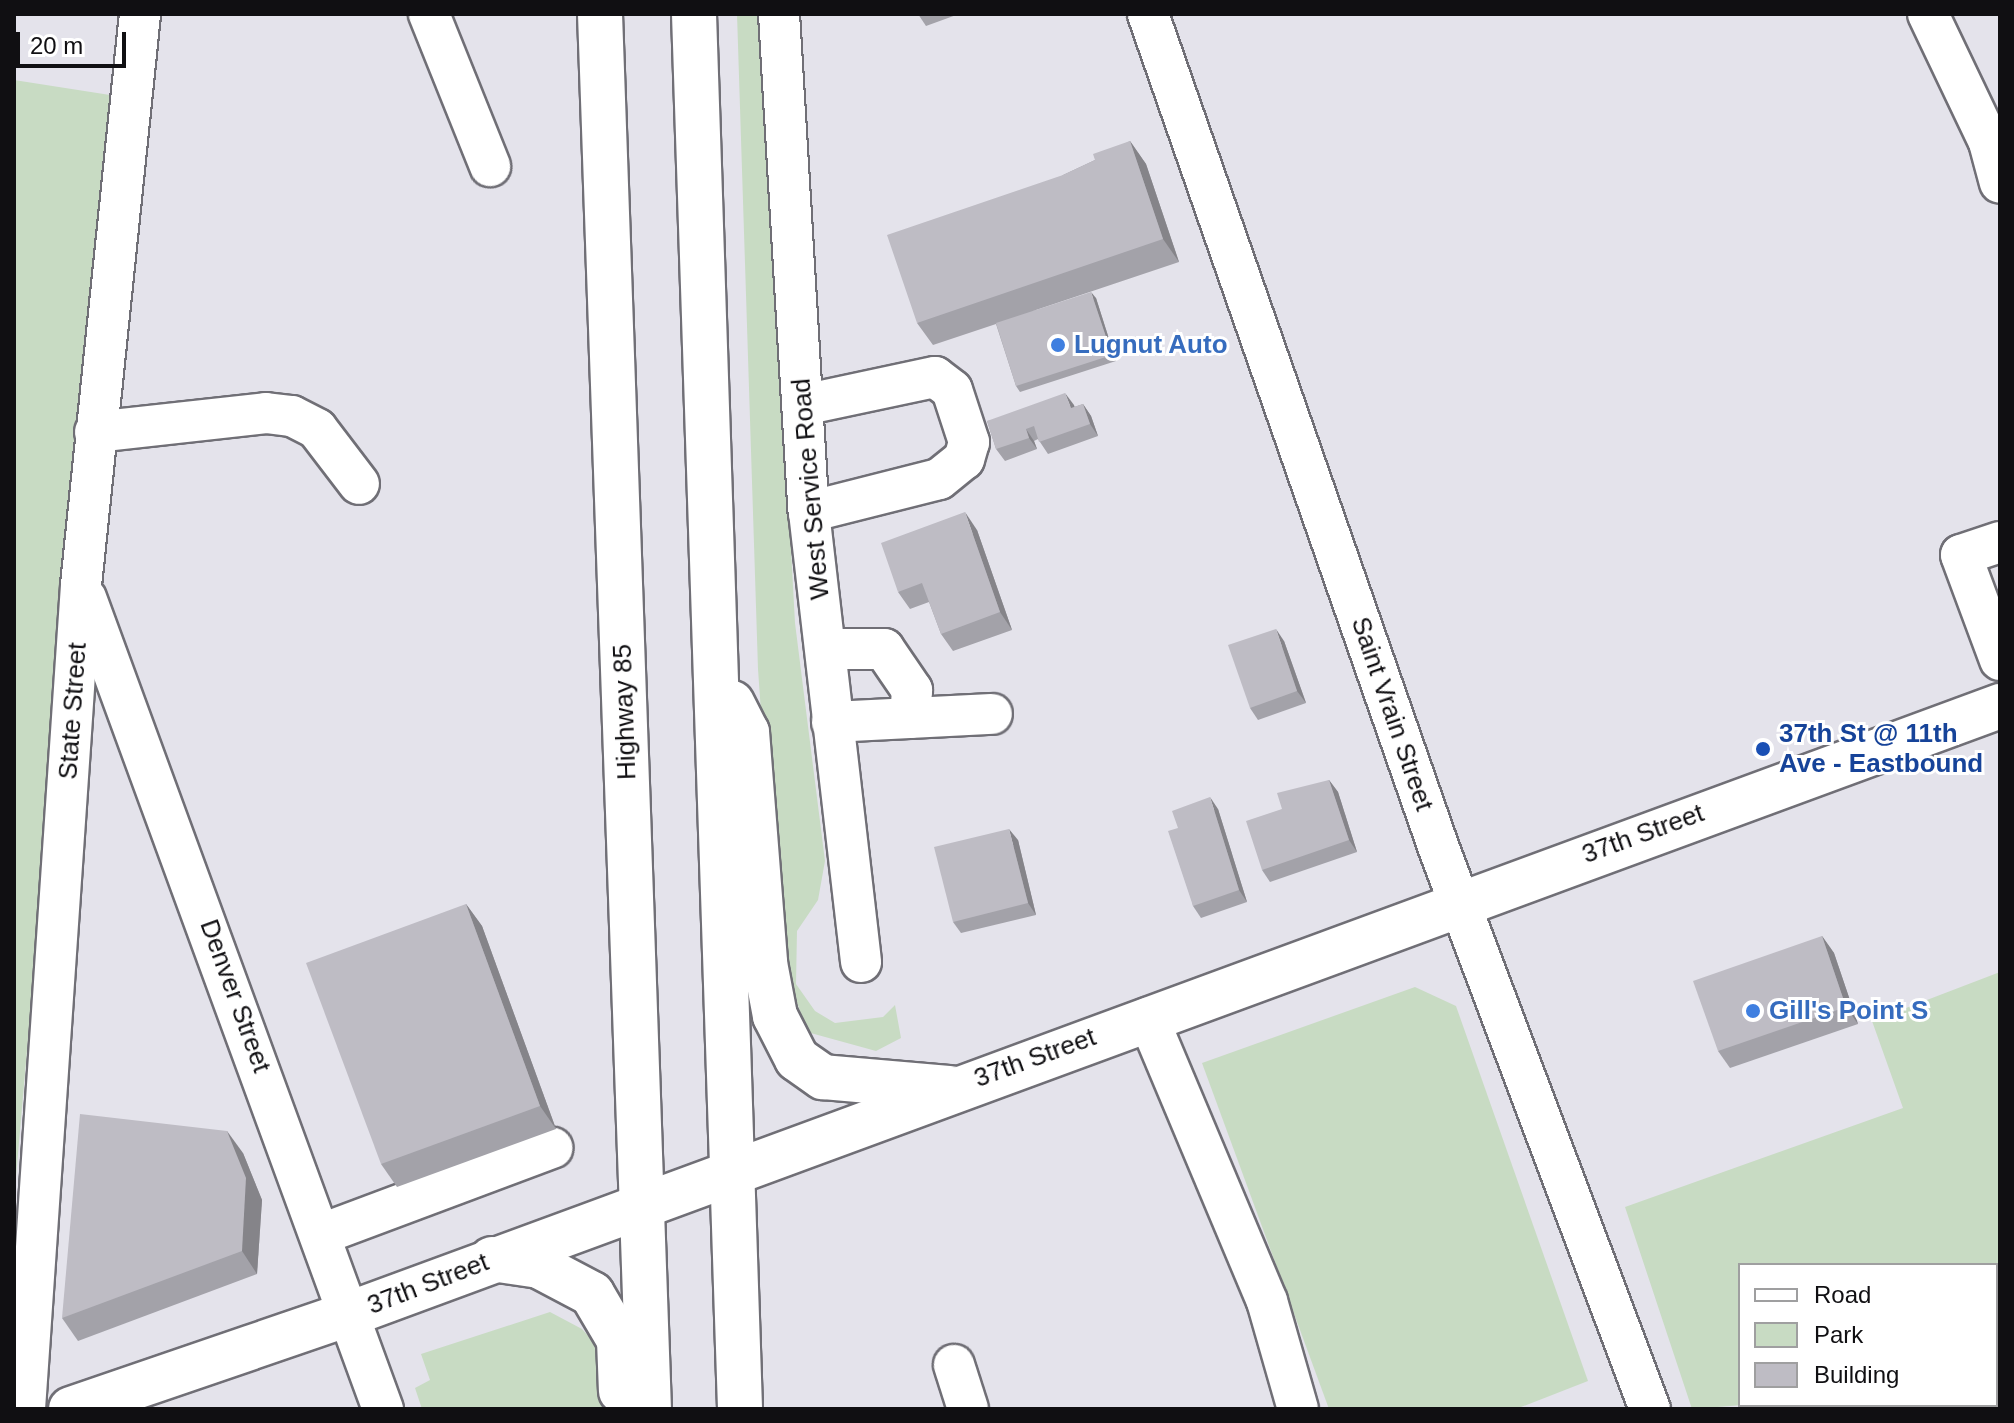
<!DOCTYPE html>
<html>
<head>
<meta charset="utf-8">
<style>
	body { margin:0 }
	#map { position:relative; width:2014px; height:1423px; overflow:hidden; background:#e4e3eb; font-family:Helvetica,sans-serif }
	div>[style] { position:absolute }
	[style*='--x'] { left:calc(var(--x)*1px); top:calc(var(--y)*1px); width:calc(var(--w)*1px); rotate:calc(var(--a)*1deg) }
	.green>* { inset:0; background:#c8dbc3 }
	.canal>* { height:38px; margin:-19px; padding:0 19px; transform-origin:19px; border-radius:19px; background:#80a1b9 }
	.roads { filter:drop-shadow(2px 0 #706f76) drop-shadow(-2px 0 #706f76) drop-shadow(0 2px #706f76) drop-shadow(0 -2px #706f76) }
	.minor>* { height:40px; margin:-20px; padding:0 20px; transform-origin:20px; border-radius:20px; background:#fff }
	.major>* { height:44px; margin:-22px; padding:0 22px; transform-origin:22px; border-radius:22px; background:#fff }
	.highway>* { height:44px; margin:-22px; padding:0 22px; transform-origin:22px; border-radius:22px; background:#fff }
	.wall>* { inset:0; background:#a3a2a9 }
	.shaded-wall>* { inset:0; background:#858489 }
	.building>* { inset:0; background:#bebcc4 }
	.dots>* { width:22px; height:22px; translate:-50% -50%; box-sizing:border-box; border:4px solid #fff; border-radius:50% }
	span { translate:-50% -50%; white-space:nowrap; text-align:center; line-height:1.15; -webkit-text-stroke:6px #fff; paint-order:stroke }
	.shop-label { font-size:26px; color:#366cbe; font-weight:700 }
	.left { translate:0 -50%; text-align:left }
	.street-label { font-size:26px; color:#100f12 }
	.transit-label { font-size:26px; color:#164399; font-weight:700 }
	.frame { position:absolute; inset:0; border:16px solid #100f12; pointer-events:none }
	.legend { position:absolute; left:1738px; top:1263px; width:260px; height:144px; box-sizing:border-box; background:#fff; border:2px solid #9f9fa0; margin:0; padding:10px 14px; list-style:none; font-size:24px; color:#100f12 }
	.legend li { display:flex; align-items:center; gap:16px; height:40px }
	.legend b { width:40px; border:2px solid #9f9fa0 }
	.scale { position:absolute; left:16px; top:32px; width:110px; height:36px; box-sizing:border-box; border:4px solid #100f12; border-top:0; padding-left:10px; font-size:24px; line-height:28px; white-space:nowrap; color:#100f12; -webkit-text-stroke:6px #fff; paint-order:stroke }
</style>
</head>
<body>
<div id="map">
	<div class="green">
		<div style="clip-path:polygon(737px 14px,762px 14px,795px 623px,825px 861px,818px 900px,797px 931px,796px 984px,815px 1011px,835px 1023px,883px 1017px,895px 1005px,901px 1038px,876px 1051px,807px 1032px,777px 943px,758px 669px)"></div>
		<div style="clip-path:polygon(14px 80px,110px 95px,14px 1200px)"></div>
		<div style="clip-path:polygon(2000px 972px,2000px 1272px,1996px 1265px,1740px 1265px,1743px 1405px,1692px 1409px,1625px 1207px,1903px 1108px,1872px 1021px)"></div>
		<div style="clip-path:polygon(1415px 987px,1456px 1006px,1588px 1381px,1516px 1409px,1329px 1409px,1202px 1063px)"></div>
		<div style="clip-path:polygon(550px 1312px,582px 1329px,603px 1352px,605px 1409px,422px 1409px,415px 1388px,430px 1380px,421px 1354px)"></div>
	</div>
	<div class="canal">
		<div style="--x:1996;--y:1313;--w:4;--a:-27"></div>
		<div style="--x:1804;--y:1409;--w:9;--a:-27"></div>
	</div>
	<div class="roads">
		<div class="minor">
			<div style="--x:429;--y:14;--w:164;--a:68.1"></div>
			<div style="--x:779;--y:14;--w:499;--a:86.6"></div>
			<div style="--x:809;--y:512;--w:453;--a:83.4"></div>
			<div style="--x:1148;--y:14;--w:881;--a:70.78"></div>
			<div style="--x:1438;--y:846;--w:602;--a:69.37"></div>
			<div style="--x:1928;--y:14;--w:142;--a:64.5"></div>
			<div style="--x:1989;--y:142;--w:42;--a:75"></div>
			<div style="--x:803;--y:405;--w:135;--a:-12"></div>
			<div style="--x:935;--y:377;--w:21;--a:37"></div>
			<div style="--x:952;--y:390;--w:55;--a:71.9"></div>
			<div style="--x:969;--y:442;--w:18;--a:106"></div>
			<div style="--x:964;--y:459;--w:32;--a:141"></div>
			<div style="--x:939;--y:479;--w:134;--a:165.8"></div>
			<div style="--x:95;--y:432;--w:172;--a:-6.3"></div>
			<div style="--x:266;--y:413;--w:26;--a:7"></div>
			<div style="--x:292;--y:416;--w:28;--a:27"></div>
			<div style="--x:317;--y:429;--w:69;--a:52.6"></div>
			<div style="--x:2000;--y:542;--w:41;--a:161.6"></div>
			<div style="--x:1961;--y:555;--w:112;--a:69.6"></div>
			<div style="--x:86;--y:598;--w:864;--a:69.89"></div>
			<div style="--x:826;--y:649;--w:58;--a:0"></div>
			<div style="--x:884;--y:649;--w:50;--a:55.7"></div>
			<div style="--x:912;--y:690;--w:28;--a:94"></div>
			<div style="--x:832;--y:722;--w:160;--a:-2.9"></div>
			<div style="--x:1148;--y:1018;--w:307;--a:67.2"></div>
			<div style="--x:1267;--y:1301;--w:112;--a:74"></div>
			<div style="--x:322;--y:1234;--w:246;--a:-20.5"></div>
			<div style="--x:954;--y:1365;--w:46;--a:72.3"></div>
			<div style="--x:25;--y:1409;--w:826;--a:-86.11"></div>
			<div style="--x:81;--y:585;--w:574;--a:-84.1"></div>
		</div>
		<div class="major">
			<div style="--x:71;--y:1409;--w:297;--a:-18.9"></div>
			<div style="--x:352;--y:1313;--w:1756;--a:-20.22"></div>
		</div>
		<div class="highway">
			<div style="--x:600;--y:14;--w:1396;--a:87.99"></div>
			<div style="--x:694;--y:14;--w:1396;--a:88.11"></div>
			<div style="--x:732;--y:703;--w:33;--a:63"></div>
			<div style="--x:747;--y:732;--w:232;--a:85.5"></div>
			<div style="--x:765;--y:963;--w:54;--a:79.3"></div>
			<div style="--x:775;--y:1016;--w:48;--a:62.9"></div>
			<div style="--x:797;--y:1059;--w:32;--a:35"></div>
			<div style="--x:823;--y:1077;--w:127;--a:5"></div>
			<div style="--x:492;--y:1259;--w:48;--a:8.5"></div>
			<div style="--x:539;--y:1266;--w:60;--a:27.8"></div>
			<div style="--x:592;--y:1294;--w:53;--a:59.6"></div>
			<div style="--x:619;--y:1340;--w:51;--a:87.8"></div>
		</div>
	</div>
	<div class="wall">
		<div style="clip-path:polygon(918px 14px,959px 14px,926px 26px)"></div>
		<div style="clip-path:polygon(1130px 141px,1146px 164px,1179px 262px,1033px 311px,1096px 298px,1116px 361px,1020px 392px,1016px 386px,996px 324px,933px 345px,917px 323px,1063px 175px,1095px 160px)"></div>
		<div style="clip-path:polygon(1083px 404px,1091px 416px,1098px 436px,1048px 454px,1038px 439px,1034px 441px,1037px 449px,1005px 461px,996px 449px,987px 421px,1074px 405px,1074px 407px)"></div>
		<div style="clip-path:polygon(977px 530px,1012px 630px,953px 651px,941px 634px,929px 602px,910px 609px,898px 592px)"></div>
		<div style="clip-path:polygon(1284px 641px,1306px 703px,1258px 720px,1250px 708px)"></div>
		<div style="clip-path:polygon(1329px 780px,1338px 792px,1357px 852px,1270px 882px,1262px 870px,1282px 809px)"></div>
		<div style="clip-path:polygon(1218px 809px,1247px 902px,1201px 918px,1193px 906px,1178px 828px)"></div>
		<div style="clip-path:polygon(1018px 840px,1036px 915px,961px 933px,953px 922px)"></div>
		<div style="clip-path:polygon(466px 904px,482px 926px,556px 1129px,397px 1187px,381px 1164px)"></div>
		<div style="clip-path:polygon(1822px 936px,1834px 953px,1858px 1024px,1730px 1068px,1718px 1051px)"></div>
		<div style="clip-path:polygon(243px 1153px,262px 1200px,257px 1274px,78px 1341px,62px 1318px)"></div>
	</div>
	<div class="shaded-wall">
		<div style="clip-path:polygon(1130px 141px,1146px 164px,1179px 262px,1163px 239px)"></div>
		<div style="clip-path:polygon(1091px 292px,1096px 298px,1116px 361px,1112px 355px)"></div>
		<div style="clip-path:polygon(1065px 393px,1074px 405px,1079px 420px,1071px 408px)"></div>
		<div style="clip-path:polygon(1083px 404px,1091px 416px,1098px 436px,1090px 424px)"></div>
		<div style="clip-path:polygon(1026px 429px,1034px 441px,1037px 449px,1029px 438px)"></div>
		<div style="clip-path:polygon(965px 512px,977px 530px,1012px 630px,1000px 612px)"></div>
		<div style="clip-path:polygon(1276px 629px,1284px 641px,1306px 703px,1297px 691px)"></div>
		<div style="clip-path:polygon(1329px 780px,1338px 792px,1357px 852px,1349px 840px)"></div>
		<div style="clip-path:polygon(1210px 797px,1218px 809px,1247px 902px,1239px 890px)"></div>
		<div style="clip-path:polygon(1009px 829px,1018px 840px,1036px 915px,1028px 903px)"></div>
		<div style="clip-path:polygon(466px 904px,482px 926px,556px 1129px,540px 1106px)"></div>
		<div style="clip-path:polygon(1822px 936px,1834px 953px,1858px 1024px,1846px 1007px)"></div>
		<div style="clip-path:polygon(227px 1131px,243px 1153px,262px 1200px,257px 1274px,242px 1251px)"></div>
	</div>
	<div class="building">
		<div style="clip-path:polygon(1130px 141px,1163px 239px,917px 323px,887px 235px,1063px 175px,1095px 160px,1093px 154px)"></div>
		<div style="clip-path:polygon(1091px 292px,1112px 355px,1016px 386px,996px 323px)"></div>
		<div style="clip-path:polygon(1065px 393px,1071px 408px,1083px 404px,1090px 424px,1039px 442px,1034px 426px,1026px 429px,1029px 438px,996px 449px,987px 421px)"></div>
		<div style="clip-path:polygon(965px 512px,1000px 612px,941px 634px,922px 583px,898px 592px,881px 543px)"></div>
		<div style="clip-path:polygon(1276px 629px,1297px 691px,1250px 708px,1228px 645px)"></div>
		<div style="clip-path:polygon(1329px 780px,1349px 840px,1262px 870px,1246px 821px,1282px 809px,1277px 793px)"></div>
		<div style="clip-path:polygon(1210px 797px,1239px 890px,1193px 906px,1168px 831px,1178px 828px,1172px 811px)"></div>
		<div style="clip-path:polygon(1009px 829px,1028px 903px,953px 922px,934px 847px)"></div>
		<div style="clip-path:polygon(466px 904px,540px 1106px,381px 1164px,306px 963px)"></div>
		<div style="clip-path:polygon(1822px 936px,1846px 1007px,1718px 1051px,1693px 981px)"></div>
		<div style="clip-path:polygon(80px 1114px,227px 1131px,246px 1178px,242px 1251px,62px 1318px)"></div>
	</div>
	<div class="dots">
		<div style="left:1058px;top:345px;background:#3f7fe0"></div>
		<div style="left:1763px;top:749px;background:#1a4fb4"></div>
		<div style="left:1753px;top:1011px;background:#3f7fe0"></div>
	</div>
	<div class="shop-label">
		<span class="left" style="left:1074px;top:345px">Lugnut Auto</span>
		<span class="left" style="left:1769px;top:1011px">Gill's Point S</span>
	</div>
	<div class="street-label">
		<span style="left:811px;top:489px;rotate:-95deg">West Service Road</span>
		<span style="left:73px;top:711px;rotate:-86deg">State Street</span>
		<span style="left:625px;top:712px;rotate:-92deg">Highway 85</span>
		<span style="left:1392px;top:714px;rotate:71deg">Saint Vrain Street</span>
		<span style="left:1643px;top:834px;rotate:-20deg">37th Street</span>
		<span style="left:235px;top:996px;rotate:70deg">Denver Street</span>
		<span style="left:1035px;top:1058px;rotate:-20deg">37th Street</span>
		<span style="left:428px;top:1284px;rotate:-21deg">37th Street</span>
	</div>
	<div class="transit-label">
		<span class="left" style="left:1779px;top:749px">37th St @ 11th<br>Ave - Eastbound</span>
	</div>
	<div class="frame"></div>
	<ul class="legend">
	<li><b style="height:10px;background:#fff"></b>Road</li>
	<li><b style="height:22px;background:#c8dbc3"></b>Park</li>
	<li><b style="height:22px;background:#bebcc4"></b>Building</li>
	</ul>
	<div class="scale">20 m</div>
</div>
</body>
</html>
